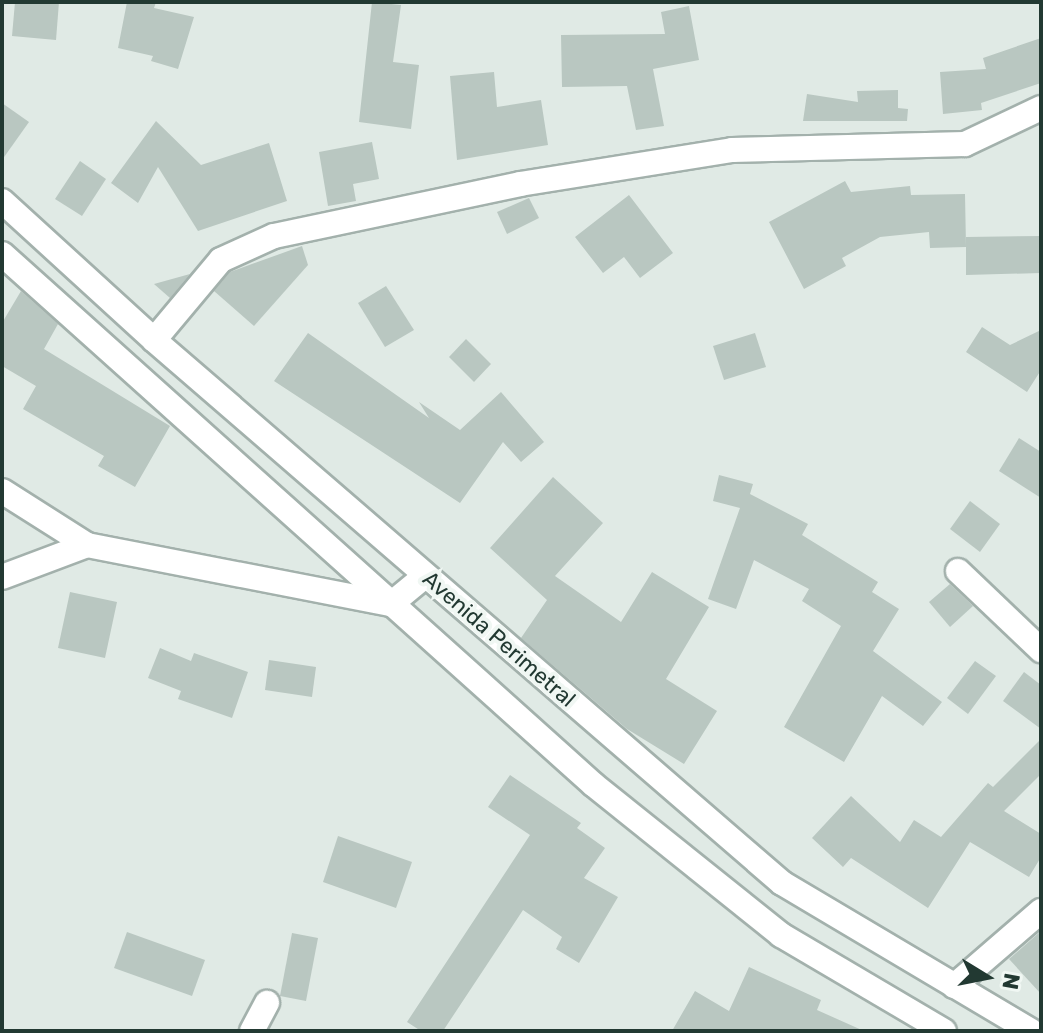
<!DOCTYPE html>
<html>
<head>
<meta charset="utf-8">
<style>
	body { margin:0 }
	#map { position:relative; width:1043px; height:1033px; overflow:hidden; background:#e0eae5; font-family:Rubik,sans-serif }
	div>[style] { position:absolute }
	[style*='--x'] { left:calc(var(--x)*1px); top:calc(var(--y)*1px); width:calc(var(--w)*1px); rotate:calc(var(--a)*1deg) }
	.building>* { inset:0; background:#b9c7c1 }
	.roads { filter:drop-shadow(2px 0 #a3b1ac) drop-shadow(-2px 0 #a3b1ac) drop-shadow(0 2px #a3b1ac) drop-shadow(0 -2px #a3b1ac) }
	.minor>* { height:24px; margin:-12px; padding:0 12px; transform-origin:12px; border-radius:12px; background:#fff }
	.secondary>* { height:24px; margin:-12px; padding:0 12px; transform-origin:12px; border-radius:12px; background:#fff }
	span { translate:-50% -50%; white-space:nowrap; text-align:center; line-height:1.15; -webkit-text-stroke:8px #f0f7f3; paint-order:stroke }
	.street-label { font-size:22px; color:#223932 }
	.frame { position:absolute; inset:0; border:4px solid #223932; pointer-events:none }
	.north { position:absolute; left:947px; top:937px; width:80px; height:80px; -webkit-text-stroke:6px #f0f7f3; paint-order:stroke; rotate:100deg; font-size:22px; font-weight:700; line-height:32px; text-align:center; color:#223932 }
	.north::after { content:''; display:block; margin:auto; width:28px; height:36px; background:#223932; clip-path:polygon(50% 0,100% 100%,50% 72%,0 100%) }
</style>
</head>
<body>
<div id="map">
	<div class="building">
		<div style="clip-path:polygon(15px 2px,59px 2px,56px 40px,12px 36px)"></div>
		<div style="clip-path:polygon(127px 2px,156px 2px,154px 8px,194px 17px,178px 69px,151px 61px,153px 56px,118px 48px)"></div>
		<div style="clip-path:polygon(372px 2px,401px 5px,393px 62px,419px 65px,411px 129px,359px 122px)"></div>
		<div style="clip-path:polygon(689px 6px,699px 60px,653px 69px,664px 126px,636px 130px,627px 86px,562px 87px,561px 35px,665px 34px,661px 12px)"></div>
		<div style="clip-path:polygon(1041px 38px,1041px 83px,981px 103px,982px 110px,943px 114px,940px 72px,986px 69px,983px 58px)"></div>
		<div style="clip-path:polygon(494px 72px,497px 107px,541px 100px,548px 145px,457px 160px,450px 76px)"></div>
		<div style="clip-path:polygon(898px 90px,898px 108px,908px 109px,907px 121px,803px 121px,807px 94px,858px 102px,857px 91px)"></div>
		<div style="clip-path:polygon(2px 103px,29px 122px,2px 160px)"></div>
		<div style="clip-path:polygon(156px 121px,201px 165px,269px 143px,287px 201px,198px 231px,158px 167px,138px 203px,111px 183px)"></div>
		<div style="clip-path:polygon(372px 142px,379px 179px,353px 184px,356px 201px,328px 206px,319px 152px)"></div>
		<div style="clip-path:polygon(80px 161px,106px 179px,82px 216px,55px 199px)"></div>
		<div style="clip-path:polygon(845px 181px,851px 192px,910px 186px,911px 195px,965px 194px,966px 247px,930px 248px,929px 232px,880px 237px,842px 258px,846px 266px,804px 289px,769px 222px)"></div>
		<div style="clip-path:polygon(629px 195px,673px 253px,640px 278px,624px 257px,603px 273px,575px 237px)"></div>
		<div style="clip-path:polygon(529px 198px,539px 218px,507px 234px,497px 212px)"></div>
		<div style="clip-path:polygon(1041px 236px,1041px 273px,966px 275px,966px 237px)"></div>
		<div style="clip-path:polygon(302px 246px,308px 265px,254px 326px,214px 291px,230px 272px)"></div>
		<div style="clip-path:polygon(190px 274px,170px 298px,154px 284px)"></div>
		<div style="clip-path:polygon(386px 286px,414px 330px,385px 347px,358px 303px)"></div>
		<div style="clip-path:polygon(21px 291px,58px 324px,44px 349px,170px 426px,135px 487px,98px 466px,104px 456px,23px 409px,36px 386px,2px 366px,2px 323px)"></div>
		<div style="clip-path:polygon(982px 327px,1010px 345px,1041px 330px,1041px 370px,1027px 392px,966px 352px)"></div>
		<div style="clip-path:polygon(308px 333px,429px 418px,419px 402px,460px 430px,501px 392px,544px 442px,521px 462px,503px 442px,460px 503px,274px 381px)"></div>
		<div style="clip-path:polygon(755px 333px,766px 367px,724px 380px,713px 346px)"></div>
		<div style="clip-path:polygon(466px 339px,491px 364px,474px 382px,449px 357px)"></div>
		<div style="clip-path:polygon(1019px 438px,1041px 452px,1041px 498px,999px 471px)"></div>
		<div style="clip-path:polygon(719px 475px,753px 484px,750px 494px,808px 524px,802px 535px,878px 582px,872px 592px,899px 609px,873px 651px,942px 702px,923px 726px,882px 696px,844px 762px,784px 727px,841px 626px,802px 601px,809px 589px,754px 560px,736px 609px,708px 599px,740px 508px,713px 501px)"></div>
		<div style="clip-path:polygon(553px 477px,603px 523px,555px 576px,621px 622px,652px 572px,709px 607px,666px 679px,717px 711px,684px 764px,627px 729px,521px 638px,547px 600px,490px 548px)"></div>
		<div style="clip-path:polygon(970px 501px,1000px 524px,980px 552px,950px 529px)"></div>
		<div style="clip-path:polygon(950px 584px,973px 606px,950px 627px,929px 602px)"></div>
		<div style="clip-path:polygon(70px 592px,117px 602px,105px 658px,58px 648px)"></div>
		<div style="clip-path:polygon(160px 648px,191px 661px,194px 653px,248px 672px,232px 718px,178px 699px,181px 691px,148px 678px)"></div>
		<div style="clip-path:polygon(269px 660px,316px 667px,312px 697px,265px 690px)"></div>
		<div style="clip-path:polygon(975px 661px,996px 676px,968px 714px,947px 698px)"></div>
		<div style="clip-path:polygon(1024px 672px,1041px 685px,1041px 729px,1003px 701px)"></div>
		<div style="clip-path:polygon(1041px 739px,1041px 774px,1004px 811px,1041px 834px,1041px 857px,1029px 877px,970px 842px,928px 908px,851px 858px,843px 867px,812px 838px,851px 796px,900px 842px,914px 820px,941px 837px,988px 783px,993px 787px)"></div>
		<div style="clip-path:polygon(510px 775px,581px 823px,577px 828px,605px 848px,584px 878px,618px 897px,579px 963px,556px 949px,562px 937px,523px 910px,443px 1031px,421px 1031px,407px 1022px,530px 835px,488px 807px)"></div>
		<div style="clip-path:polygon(338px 836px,412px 862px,396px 908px,323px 882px)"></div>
		<div style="clip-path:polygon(1041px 931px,1041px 994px,1009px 959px)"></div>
		<div style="clip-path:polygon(127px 932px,205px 960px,192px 996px,114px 968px)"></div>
		<div style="clip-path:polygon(292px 933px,318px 938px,306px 1001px,280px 996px)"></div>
		<div style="clip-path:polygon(749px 967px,821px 1000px,817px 1010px,864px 1031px,672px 1031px,695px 991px,729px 1011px)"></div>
	</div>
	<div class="roads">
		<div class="minor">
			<div style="--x:154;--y:340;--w:104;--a:-50.1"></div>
			<div style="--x:221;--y:260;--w:58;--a:-24.4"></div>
			<div style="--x:274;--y:236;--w:251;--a:-11.9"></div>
			<div style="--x:520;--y:184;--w:215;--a:-9.1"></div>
			<div style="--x:732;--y:150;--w:233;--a:-1.5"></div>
			<div style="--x:965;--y:144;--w:84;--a:-25.3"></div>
			<div style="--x:2;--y:491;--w:101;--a:32.4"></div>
			<div style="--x:958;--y:571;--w:115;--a:43.6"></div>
			<div style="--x:2;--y:577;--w:91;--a:-20.6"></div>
			<div style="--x:87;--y:545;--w:310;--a:11"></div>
			<div style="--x:391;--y:604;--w:44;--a:-39.5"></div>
			<div style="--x:954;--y:986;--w:115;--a:-40.8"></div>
			<div style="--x:252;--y:1031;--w:32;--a:-62"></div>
		</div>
		<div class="secondary">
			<div style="--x:2;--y:201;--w:206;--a:42.4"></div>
			<div style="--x:154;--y:340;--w:830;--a:40.85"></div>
			<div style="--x:782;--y:883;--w:290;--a:30.7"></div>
			<div style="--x:2;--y:254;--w:795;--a:41.89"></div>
			<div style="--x:594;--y:785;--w:240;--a:38.7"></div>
			<div style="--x:781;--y:935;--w:189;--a:30.5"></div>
		</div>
	</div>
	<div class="street-label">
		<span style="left:499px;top:639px;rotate:41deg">Avenida Perimetral</span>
	</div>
	<div class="frame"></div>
	<div class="north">N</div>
</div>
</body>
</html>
